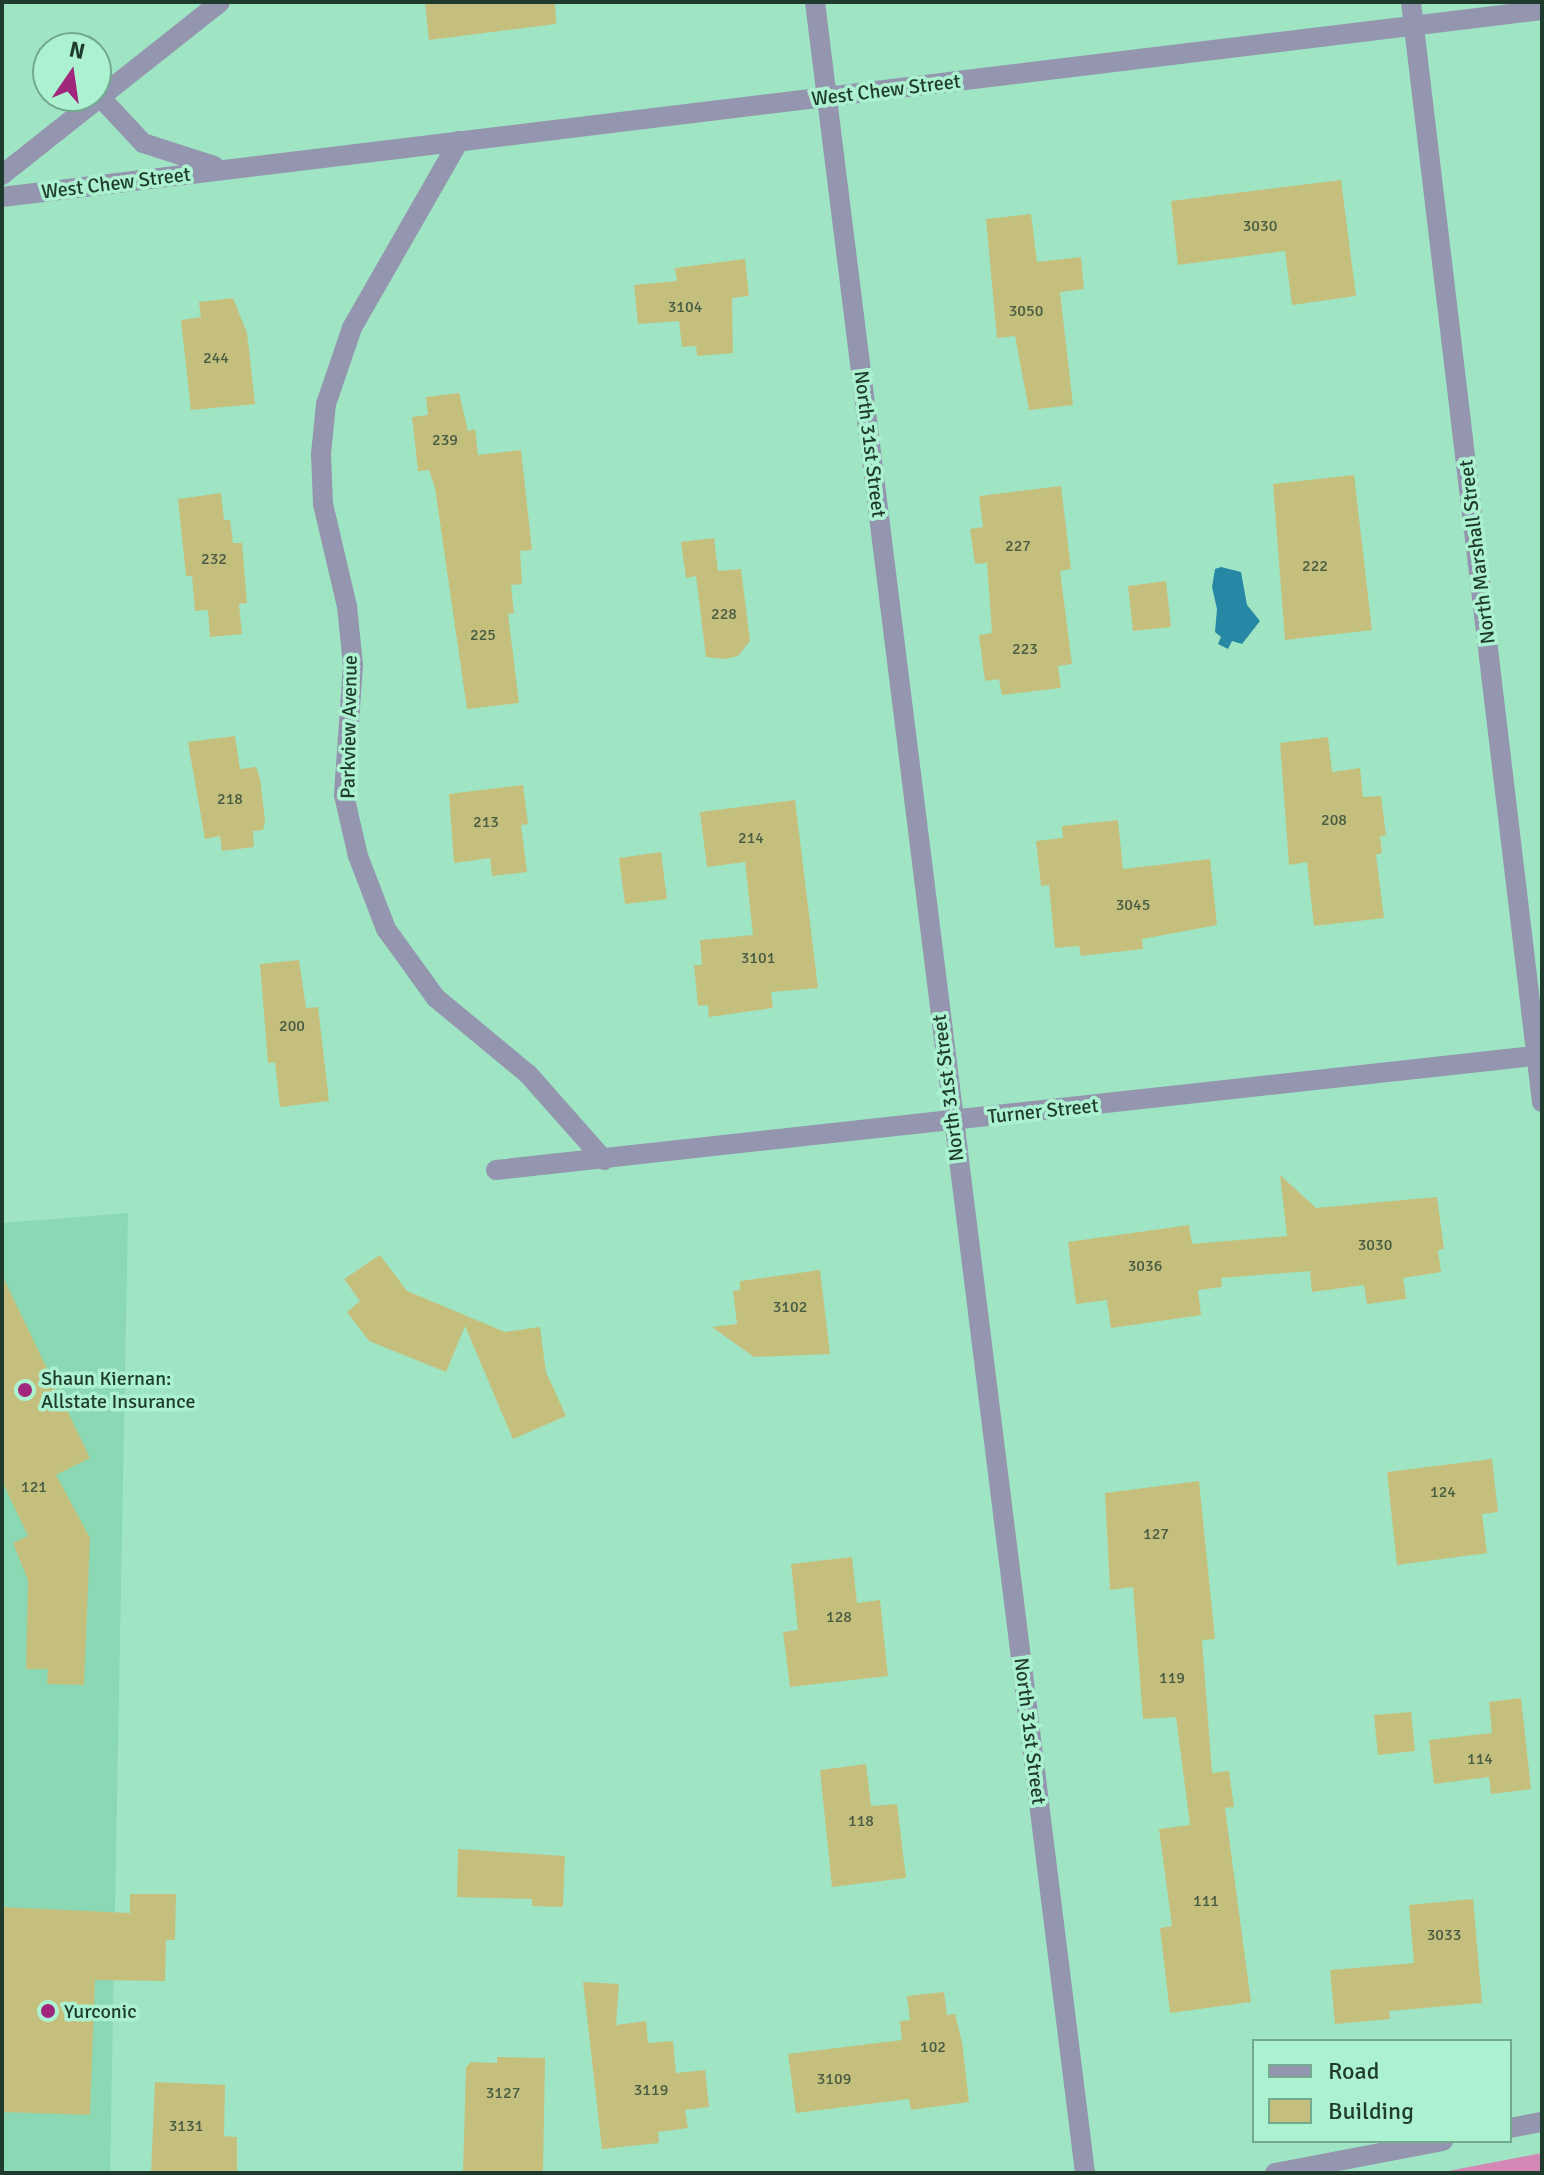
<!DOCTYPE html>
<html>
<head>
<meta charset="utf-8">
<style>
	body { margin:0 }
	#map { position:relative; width:1544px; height:2175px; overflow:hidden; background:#9fe5c3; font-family:Signika,sans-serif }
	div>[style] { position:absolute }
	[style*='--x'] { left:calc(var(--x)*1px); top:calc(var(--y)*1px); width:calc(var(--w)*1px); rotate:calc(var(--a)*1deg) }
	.built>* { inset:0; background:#8bd8b4 }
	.green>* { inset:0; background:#d488b6 }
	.water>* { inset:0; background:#2788a6 }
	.building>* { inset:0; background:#c5bf7e }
	.minor>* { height:20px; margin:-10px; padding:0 10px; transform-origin:10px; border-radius:10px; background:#9495af }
	.tertiary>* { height:20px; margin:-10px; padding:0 10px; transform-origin:10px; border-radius:10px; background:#9495af }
	.dots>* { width:22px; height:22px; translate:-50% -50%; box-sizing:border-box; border:4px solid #acf2d0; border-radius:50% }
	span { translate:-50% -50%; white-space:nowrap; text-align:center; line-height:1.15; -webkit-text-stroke:7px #acf2d0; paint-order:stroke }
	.number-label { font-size:16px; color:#485c42 }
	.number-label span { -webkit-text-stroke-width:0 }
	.street-label { font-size:20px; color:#1e3b2e }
	.poi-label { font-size:20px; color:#1e3b2e }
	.left { translate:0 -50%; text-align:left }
	.frame { position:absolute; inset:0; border:4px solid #1e3b2e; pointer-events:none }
	.legend { position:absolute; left:1252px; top:2039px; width:260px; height:104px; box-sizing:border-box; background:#acf2d0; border:2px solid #73a98f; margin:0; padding:10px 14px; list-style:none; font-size:24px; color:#1e3b2e }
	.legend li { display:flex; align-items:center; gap:16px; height:40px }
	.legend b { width:40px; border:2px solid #73a98f }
	.north { position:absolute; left:32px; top:32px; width:80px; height:80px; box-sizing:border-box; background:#acf2d0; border:2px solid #73a98f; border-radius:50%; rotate:13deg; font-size:22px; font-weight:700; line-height:32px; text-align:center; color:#1e3b2e }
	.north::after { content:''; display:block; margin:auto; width:28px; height:36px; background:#a1277c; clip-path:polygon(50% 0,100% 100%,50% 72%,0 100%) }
</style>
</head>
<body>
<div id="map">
	<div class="built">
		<div style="clip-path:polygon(128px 1213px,110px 2173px,2px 2173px,2px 1223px)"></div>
	</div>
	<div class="green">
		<div style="clip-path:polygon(1542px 2153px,1542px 2173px,1438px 2173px)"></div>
	</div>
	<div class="water">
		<div style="clip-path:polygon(1221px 567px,1241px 572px,1247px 605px,1260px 621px,1242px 644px,1232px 641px,1228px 649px,1218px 644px,1221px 637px,1215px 632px,1217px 609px,1212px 587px,1215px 569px)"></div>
	</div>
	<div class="building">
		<div style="clip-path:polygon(425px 2px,555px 2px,556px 24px,429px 40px)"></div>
		<div style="clip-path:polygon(1341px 180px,1356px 296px,1292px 305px,1285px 251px,1178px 265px,1171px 201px)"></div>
		<div style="clip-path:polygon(1031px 214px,1037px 262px,1081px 257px,1084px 289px,1060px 292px,1073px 405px,1029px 410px,1015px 336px,997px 338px,986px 219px)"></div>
		<div style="clip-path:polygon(745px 259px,749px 296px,732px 298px,733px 353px,697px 356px,696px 346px,682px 347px,679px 321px,638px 324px,634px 285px,677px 281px,675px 268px)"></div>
		<div style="clip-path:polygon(233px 298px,247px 333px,255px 404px,191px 410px,181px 320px,201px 317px,199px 302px)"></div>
		<div style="clip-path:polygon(459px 393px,468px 431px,475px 429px,478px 455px,521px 450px,532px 550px,520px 551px,522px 584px,511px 585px,514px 613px,508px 614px,519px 703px,467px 709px,435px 488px,429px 470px,418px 471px,412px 417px,428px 415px,426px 397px)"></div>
		<div style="clip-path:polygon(1354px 475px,1372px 630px,1285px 640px,1273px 484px)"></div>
		<div style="clip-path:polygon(1061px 486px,1071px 569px,1060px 571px,1072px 664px,1058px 666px,1061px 688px,1002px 695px,999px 679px,985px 681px,979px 635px,992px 633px,987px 563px,975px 564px,970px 529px,983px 527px,979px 496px)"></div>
		<div style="clip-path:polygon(221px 493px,224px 520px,230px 520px,233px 543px,242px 543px,247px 603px,239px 604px,242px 634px,210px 637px,208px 610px,195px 611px,192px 576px,186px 576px,178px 499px)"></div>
		<div style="clip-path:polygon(714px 538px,718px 571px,741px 569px,750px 641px,738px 656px,724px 659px,706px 657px,696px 576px,686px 578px,681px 542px)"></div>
		<div style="clip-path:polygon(1166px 581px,1171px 627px,1133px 631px,1128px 586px)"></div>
		<div style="clip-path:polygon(235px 736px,240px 769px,256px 767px,260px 778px,265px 820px,263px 830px,253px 831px,254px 847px,222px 851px,220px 836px,205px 839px,188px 742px)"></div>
		<div style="clip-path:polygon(1328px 737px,1332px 772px,1360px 768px,1363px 797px,1381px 796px,1386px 835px,1380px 836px,1382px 853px,1376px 855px,1384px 918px,1314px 926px,1307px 862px,1289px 865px,1280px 743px)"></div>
		<div style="clip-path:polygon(523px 785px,528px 824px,521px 825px,527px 872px,492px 876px,490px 858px,454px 863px,449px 794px)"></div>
		<div style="clip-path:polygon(795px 800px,818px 988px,771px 992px,773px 1008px,709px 1017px,708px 1005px,698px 1006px,694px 965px,702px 965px,700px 940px,753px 935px,745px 862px,707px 867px,700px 812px)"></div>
		<div style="clip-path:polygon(1118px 820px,1123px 869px,1210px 859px,1217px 925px,1142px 939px,1143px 949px,1081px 956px,1079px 946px,1055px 948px,1049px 885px,1041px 886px,1036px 841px,1063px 838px,1062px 826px)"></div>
		<div style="clip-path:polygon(661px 852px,667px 899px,625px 904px,619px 858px)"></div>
		<div style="clip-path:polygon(299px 960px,306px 1008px,318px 1007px,329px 1101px,280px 1107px,275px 1062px,268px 1063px,260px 964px)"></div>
		<div style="clip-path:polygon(1280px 1175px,1316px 1208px,1437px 1197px,1444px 1249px,1438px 1250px,1441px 1272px,1403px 1278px,1406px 1299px,1367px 1304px,1364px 1285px,1312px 1292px,1310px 1271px,1221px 1278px,1222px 1287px,1198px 1290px,1201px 1315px,1111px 1328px,1107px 1300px,1076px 1304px,1068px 1242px,1189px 1225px,1192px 1244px,1287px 1236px)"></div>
		<div style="clip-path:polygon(380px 1255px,407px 1291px,505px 1332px,540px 1327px,546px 1372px,566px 1416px,513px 1439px,465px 1326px,446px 1372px,369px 1341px,347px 1312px,360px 1301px,344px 1279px)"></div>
		<div style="clip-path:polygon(820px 1270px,830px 1354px,754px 1357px,712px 1327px,737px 1324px,733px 1291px,740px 1290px,740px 1281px)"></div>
		<div style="clip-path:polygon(2px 1275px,90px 1458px,56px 1475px,90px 1538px,84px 1685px,47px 1684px,48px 1669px,26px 1669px,28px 1580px,13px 1543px,28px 1536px,2px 1481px)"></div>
		<div style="clip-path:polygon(1492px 1459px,1498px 1512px,1482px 1514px,1487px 1553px,1397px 1565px,1387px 1472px)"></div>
		<div style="clip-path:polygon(1199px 1481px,1215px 1639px,1202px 1640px,1212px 1773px,1229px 1771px,1234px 1807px,1225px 1808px,1251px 2002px,1170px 2013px,1160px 1928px,1172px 1926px,1159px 1829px,1190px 1825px,1176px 1717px,1143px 1719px,1133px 1587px,1110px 1590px,1105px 1493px)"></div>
		<div style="clip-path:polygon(852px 1557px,857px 1603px,880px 1600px,888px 1676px,790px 1687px,783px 1632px,798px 1630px,791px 1564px)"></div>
		<div style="clip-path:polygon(1521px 1698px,1531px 1789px,1491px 1794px,1489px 1777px,1434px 1784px,1429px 1740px,1492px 1733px,1489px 1702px)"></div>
		<div style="clip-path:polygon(1411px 1712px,1415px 1751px,1378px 1755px,1374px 1715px)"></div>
		<div style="clip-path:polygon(866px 1764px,871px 1806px,897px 1804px,906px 1878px,832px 1887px,820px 1770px)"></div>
		<div style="clip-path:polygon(458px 1849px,565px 1856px,563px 1907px,532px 1906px,532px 1899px,457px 1897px)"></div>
		<div style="clip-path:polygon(130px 1894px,176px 1894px,175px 1940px,166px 1940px,165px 1981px,95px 1980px,90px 2115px,2px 2112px,2px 1907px,130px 1913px)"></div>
		<div style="clip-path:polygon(1473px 1899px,1482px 2003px,1389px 2011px,1390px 2019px,1335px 2024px,1330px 1970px,1414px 1963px,1409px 1905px)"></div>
		<div style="clip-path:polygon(583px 1982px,619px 1984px,616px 2025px,646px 2021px,648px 2043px,673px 2041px,676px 2073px,705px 2070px,709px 2107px,685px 2110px,688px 2128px,658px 2132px,659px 2143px,602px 2149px)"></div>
		<div style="clip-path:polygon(944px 1992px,947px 2015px,955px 2014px,962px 2042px,969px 2102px,911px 2110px,909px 2099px,796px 2113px,788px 2054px,902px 2040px,900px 2021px,910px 2020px,907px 1996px)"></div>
		<div style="clip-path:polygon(497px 2057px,545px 2058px,543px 2173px,463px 2173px,466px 2067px,471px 2062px,497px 2063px)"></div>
		<div style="clip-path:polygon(155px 2082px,225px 2085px,224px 2136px,237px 2137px,237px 2173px,151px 2173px)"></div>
	</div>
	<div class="minor">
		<div style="--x:815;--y:2;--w:2188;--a:82.91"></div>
		<div style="--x:1411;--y:2;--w:1108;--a:83.21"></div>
		<div style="--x:459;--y:141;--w:215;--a:119.8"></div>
		<div style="--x:352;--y:328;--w:80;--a:108.9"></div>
		<div style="--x:326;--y:404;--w:50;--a:95.7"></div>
		<div style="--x:321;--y:454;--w:50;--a:87.7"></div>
		<div style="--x:323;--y:504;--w:105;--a:76.8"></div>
		<div style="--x:347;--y:606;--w:59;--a:84.2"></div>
		<div style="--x:353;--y:665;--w:130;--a:94"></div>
		<div style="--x:344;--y:795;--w:63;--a:77.1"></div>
		<div style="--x:358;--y:856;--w:78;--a:69"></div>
		<div style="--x:386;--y:929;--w:85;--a:54.1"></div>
		<div style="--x:436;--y:998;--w:119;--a:39.6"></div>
		<div style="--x:528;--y:1074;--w:115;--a:48.5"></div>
		<div style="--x:496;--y:1170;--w:1052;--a:-6.27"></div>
	</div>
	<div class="tertiary">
		<div style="--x:100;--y:97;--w:63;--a:46.9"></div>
		<div style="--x:143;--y:143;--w:75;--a:17.9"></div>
		<div style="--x:2;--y:175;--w:278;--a:-38.4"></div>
		<div style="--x:2;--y:197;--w:1551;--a:-6.92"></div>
		<div style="--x:1510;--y:2128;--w:33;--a:-11"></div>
		<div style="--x:1275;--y:2173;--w:171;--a:-10.8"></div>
	</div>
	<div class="dots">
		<div style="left:25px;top:1390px;background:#a1277c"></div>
		<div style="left:48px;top:2011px;background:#a1277c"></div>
	</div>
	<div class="number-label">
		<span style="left:1260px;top:226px">3030</span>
		<span style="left:685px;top:307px">3104</span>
		<span style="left:1026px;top:311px">3050</span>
		<span style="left:216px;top:358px">244</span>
		<span style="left:445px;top:440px">239</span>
		<span style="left:1018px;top:546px">227</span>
		<span style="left:214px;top:559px">232</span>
		<span style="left:1315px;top:566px">222</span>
		<span style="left:724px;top:614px">228</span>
		<span style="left:483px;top:635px">225</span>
		<span style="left:1025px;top:649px">223</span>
		<span style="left:230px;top:799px">218</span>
		<span style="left:1334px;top:820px">208</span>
		<span style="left:486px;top:822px">213</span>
		<span style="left:751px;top:838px">214</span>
		<span style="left:1133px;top:905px">3045</span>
		<span style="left:758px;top:958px">3101</span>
		<span style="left:292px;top:1026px">200</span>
		<span style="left:1375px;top:1245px">3030</span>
		<span style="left:1145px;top:1266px">3036</span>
		<span style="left:790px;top:1307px">3102</span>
		<span style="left:34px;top:1487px">121</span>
		<span style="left:1443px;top:1492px">124</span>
		<span style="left:1156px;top:1534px">127</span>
		<span style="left:839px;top:1617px">128</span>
		<span style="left:1172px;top:1678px">119</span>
		<span style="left:1480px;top:1759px">114</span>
		<span style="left:861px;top:1821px">118</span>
		<span style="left:1206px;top:1901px">111</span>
		<span style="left:1444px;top:1935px">3033</span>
		<span style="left:933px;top:2047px">102</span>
		<span style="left:834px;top:2079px">3109</span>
		<span style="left:651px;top:2090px">3119</span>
		<span style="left:503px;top:2093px">3127</span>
		<span style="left:186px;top:2126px">3131</span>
	</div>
	<div class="street-label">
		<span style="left:886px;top:90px;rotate:-7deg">West Chew Street</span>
		<span style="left:116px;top:183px;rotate:-7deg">West Chew Street</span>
		<span style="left:870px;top:444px;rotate:83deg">North 31st Street</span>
		<span style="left:1477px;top:552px;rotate:-97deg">North Marshall Street</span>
		<span style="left:349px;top:727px;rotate:-89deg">Parkview Avenue</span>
		<span style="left:948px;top:1088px;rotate:-97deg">North 31st Street</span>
		<span style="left:1043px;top:1111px;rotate:-6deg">Turner Street</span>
		<span style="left:1030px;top:1731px;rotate:83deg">North 31st Street</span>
	</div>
	<div class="poi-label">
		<span class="left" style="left:41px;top:1390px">Shaun Kiernan:<br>Allstate Insurance</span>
		<span class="left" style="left:64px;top:2011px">Yurconic</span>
	</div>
	<div class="frame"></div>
	<ul class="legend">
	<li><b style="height:10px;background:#9495af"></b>Road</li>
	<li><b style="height:22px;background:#c5bf7e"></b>Building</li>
	</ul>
	<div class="north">N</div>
</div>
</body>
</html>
